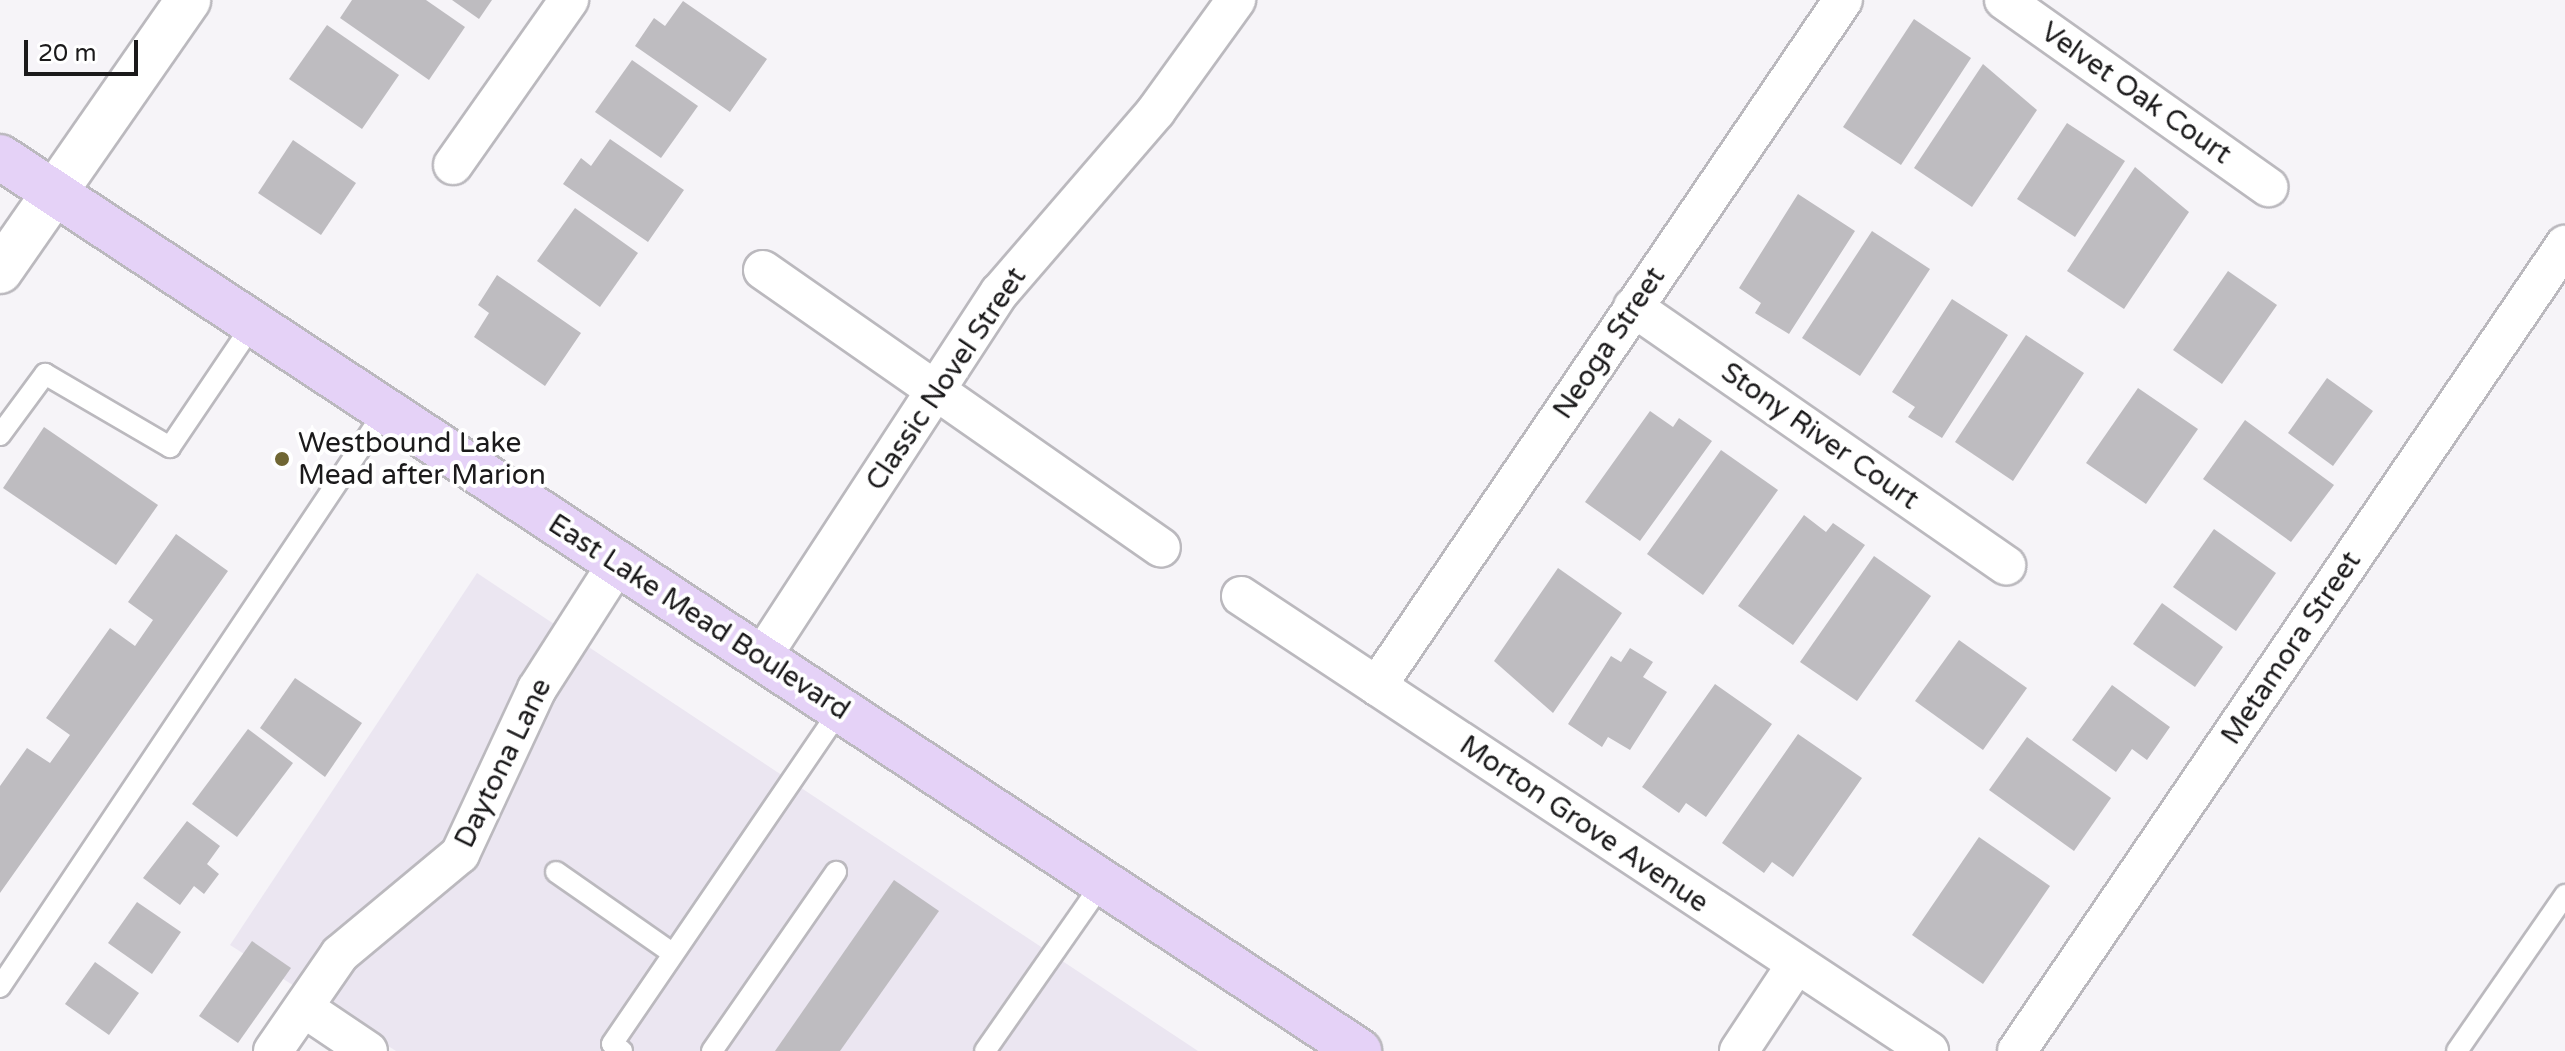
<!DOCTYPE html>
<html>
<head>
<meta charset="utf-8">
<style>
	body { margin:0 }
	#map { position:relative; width:2565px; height:1051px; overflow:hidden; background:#f6f4f8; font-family:"Varela Round",sans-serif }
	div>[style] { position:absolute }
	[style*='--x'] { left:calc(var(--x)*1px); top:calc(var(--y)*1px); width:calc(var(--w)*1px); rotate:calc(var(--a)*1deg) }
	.built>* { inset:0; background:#ebe6f1 }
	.building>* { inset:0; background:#bebcc0 }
	.roads { filter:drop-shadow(2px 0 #bbb9be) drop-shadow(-2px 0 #bbb9be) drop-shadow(0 2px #bbb9be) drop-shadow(0 -2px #bbb9be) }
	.service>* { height:20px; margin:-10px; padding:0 10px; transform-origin:10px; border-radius:10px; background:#fff }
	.minor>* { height:38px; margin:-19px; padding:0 19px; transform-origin:19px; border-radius:19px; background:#fff }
	.tertiary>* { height:44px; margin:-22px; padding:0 22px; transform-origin:22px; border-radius:22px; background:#fff }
	.primary>* { height:44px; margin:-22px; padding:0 22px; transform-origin:22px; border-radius:22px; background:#e5d2f7 }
	.dots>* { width:22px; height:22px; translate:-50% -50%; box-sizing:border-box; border:4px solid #fff; border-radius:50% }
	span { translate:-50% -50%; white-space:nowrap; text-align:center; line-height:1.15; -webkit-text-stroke:8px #fff; paint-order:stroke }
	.street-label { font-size:28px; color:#1b1a1b }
	.poi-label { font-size:28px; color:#1b1a1b }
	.left { translate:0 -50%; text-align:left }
	.scale { position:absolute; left:24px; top:40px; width:114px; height:36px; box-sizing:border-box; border:4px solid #1b1a1b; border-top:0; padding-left:10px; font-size:24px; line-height:28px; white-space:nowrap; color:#1b1a1b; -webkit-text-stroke:6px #fff; paint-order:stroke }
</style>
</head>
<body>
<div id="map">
	<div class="built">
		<div style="clip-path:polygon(477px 573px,1198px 1051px,396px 1051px,230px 945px)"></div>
	</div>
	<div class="building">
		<div style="clip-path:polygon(352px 0,426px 0,465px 27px,429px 80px,340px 18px)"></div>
		<div style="clip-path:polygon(452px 0,492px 0,479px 19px)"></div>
		<div style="clip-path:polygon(683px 1px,767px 59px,730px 112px,635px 46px,654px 18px,665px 26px)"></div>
		<div style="clip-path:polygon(1914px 19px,1971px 58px,1901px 165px,1843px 127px)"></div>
		<div style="clip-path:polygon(327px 25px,399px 75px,362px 129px,289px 79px)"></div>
		<div style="clip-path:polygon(632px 60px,698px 106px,661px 158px,595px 112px)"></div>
		<div style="clip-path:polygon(1983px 64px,2037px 110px,1972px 207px,1914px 168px)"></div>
		<div style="clip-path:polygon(2067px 123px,2125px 161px,2075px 237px,2017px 199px)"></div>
		<div style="clip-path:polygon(610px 139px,684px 190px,648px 242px,563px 184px,581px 158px,591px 166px)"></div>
		<div style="clip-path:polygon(293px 140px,356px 183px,321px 235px,258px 193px)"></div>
		<div style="clip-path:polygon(2135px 167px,2189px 212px,2124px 309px,2067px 271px)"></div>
		<div style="clip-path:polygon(1798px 194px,1855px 231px,1789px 334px,1755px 313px,1761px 303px,1739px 288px)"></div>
		<div style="clip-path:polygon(575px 208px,638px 253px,600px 307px,537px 261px)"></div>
		<div style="clip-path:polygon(1872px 231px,1930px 269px,1860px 376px,1802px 338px)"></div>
		<div style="clip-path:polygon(2228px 271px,2277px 305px,2222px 384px,2173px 350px)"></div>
		<div style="clip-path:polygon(497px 275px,581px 333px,545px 386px,474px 337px,489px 313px,478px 305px)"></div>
		<div style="clip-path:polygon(1952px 299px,2008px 335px,1942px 438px,1908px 417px,1915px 407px,1892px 392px)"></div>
		<div style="clip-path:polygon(2026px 335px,2084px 373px,2013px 481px,1955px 442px)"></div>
		<div style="clip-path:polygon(2327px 378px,2373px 411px,2333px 466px,2288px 433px)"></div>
		<div style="clip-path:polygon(2138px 388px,2198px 429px,2146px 504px,2086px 463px)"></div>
		<div style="clip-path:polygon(1650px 411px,1673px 427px,1679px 418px,1712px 441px,1640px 541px,1585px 502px)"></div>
		<div style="clip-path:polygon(2245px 420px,2334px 485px,2291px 542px,2203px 479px)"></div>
		<div style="clip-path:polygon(44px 427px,158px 505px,116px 565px,3px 488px)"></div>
		<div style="clip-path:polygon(1721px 450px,1778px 490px,1703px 595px,1647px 554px)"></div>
		<div style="clip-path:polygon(1804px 515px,1826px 532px,1833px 523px,1865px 545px,1793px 645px,1738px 606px)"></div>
		<div style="clip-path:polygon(2214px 529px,2276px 573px,2236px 631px,2173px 587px)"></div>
		<div style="clip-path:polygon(176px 534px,228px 571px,0 893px,0 786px,27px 748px,50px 763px,70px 735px,46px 718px,110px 628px,135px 646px,153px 620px,128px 602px)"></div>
		<div style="clip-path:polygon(1874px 556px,1931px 596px,1857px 701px,1800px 662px)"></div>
		<div style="clip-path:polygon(1558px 568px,1622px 613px,1553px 713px,1494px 661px)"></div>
		<div style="clip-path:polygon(2162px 603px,2223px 647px,2195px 687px,2133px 644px)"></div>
		<div style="clip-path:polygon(1959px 640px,2027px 688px,1983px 750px,1915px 701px)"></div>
		<div style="clip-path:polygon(1630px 648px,1653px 662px,1643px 677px,1667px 692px,1630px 750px,1608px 737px,1602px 747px,1568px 724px,1611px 656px,1621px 662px)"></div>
		<div style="clip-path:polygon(295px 678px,362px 723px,325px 777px,260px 728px)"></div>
		<div style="clip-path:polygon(1715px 684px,1772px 724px,1706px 817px,1686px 803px,1679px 813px,1642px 787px)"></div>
		<div style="clip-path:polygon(2112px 685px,2170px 727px,2147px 760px,2132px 749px,2116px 772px,2072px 740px)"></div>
		<div style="clip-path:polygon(248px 729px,293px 763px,237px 837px,192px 804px)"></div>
		<div style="clip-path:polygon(1798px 734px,1862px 778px,1793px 877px,1772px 862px,1764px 873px,1722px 843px)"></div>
		<div style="clip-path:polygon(2027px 737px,2111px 798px,2074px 851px,1989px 790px)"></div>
		<div style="clip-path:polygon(187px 821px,220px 846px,207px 864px,219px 874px,204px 894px,194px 886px,180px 905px,143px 878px)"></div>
		<div style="clip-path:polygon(1979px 837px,2050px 886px,1983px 984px,1912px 935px)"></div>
		<div style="clip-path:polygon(894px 880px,939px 911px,840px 1051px,775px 1051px)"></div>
		<div style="clip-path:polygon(137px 902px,181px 932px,152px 974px,108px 943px)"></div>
		<div style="clip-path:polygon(252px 941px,291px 968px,238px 1043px,199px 1016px)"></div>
		<div style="clip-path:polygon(95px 962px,139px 993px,109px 1035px,65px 1004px)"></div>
	</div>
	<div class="roads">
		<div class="service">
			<div style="--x:0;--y:435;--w:76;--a:-53.6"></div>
			<div style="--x:45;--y:374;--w:145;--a:30.3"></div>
			<div style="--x:170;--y:447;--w:148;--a:-56"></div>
			<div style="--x:556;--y:872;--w:141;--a:34.9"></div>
			<div style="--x:0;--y:987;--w:693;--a:-56.24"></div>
			<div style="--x:622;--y:1051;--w:12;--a:-145"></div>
			<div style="--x:612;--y:1044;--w:404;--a:-55.7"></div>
			<div style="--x:712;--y:1051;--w:218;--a:-55.3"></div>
			<div style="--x:985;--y:1051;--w:205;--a:-55.1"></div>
			<div style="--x:2457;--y:1051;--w:190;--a:-55.3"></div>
		</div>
		<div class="minor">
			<div style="--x:2004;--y:0;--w:324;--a:35.3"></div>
			<div style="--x:453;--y:165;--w:202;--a:-54.9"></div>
			<div style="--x:763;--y:270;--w:485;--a:34.9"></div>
			<div style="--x:1633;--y:307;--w:454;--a:34.7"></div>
			<div style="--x:1241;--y:596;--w:825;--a:33.48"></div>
			<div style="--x:761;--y:658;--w:437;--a:-56.9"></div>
			<div style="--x:1000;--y:292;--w:239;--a:-49.2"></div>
			<div style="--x:1156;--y:111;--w:137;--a:-54.2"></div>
			<div style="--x:1377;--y:686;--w:829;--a:-55.81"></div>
			<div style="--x:304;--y:1008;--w:77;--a:33.9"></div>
			<div style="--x:273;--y:1051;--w:118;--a:-55.4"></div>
			<div style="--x:340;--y:954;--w:156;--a:-39.8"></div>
			<div style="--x:460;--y:854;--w:182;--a:-65"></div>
			<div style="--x:537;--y:689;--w:148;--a:-57.4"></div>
			<div style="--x:1739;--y:1051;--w:103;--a:-56.5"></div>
			<div style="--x:2017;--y:1051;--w:975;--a:-55.79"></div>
		</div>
		<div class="tertiary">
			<div style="--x:0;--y:271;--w:330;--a:-55.2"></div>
		</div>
		<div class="primary">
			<div style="--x:0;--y:157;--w:1627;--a:33.34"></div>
		</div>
	</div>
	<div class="dots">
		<div style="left:282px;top:459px;background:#706633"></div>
	</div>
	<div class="street-label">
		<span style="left:2136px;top:93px;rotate:35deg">Velvet Oak Court</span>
		<span style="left:1609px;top:343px;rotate:-56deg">Neoga Street</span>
		<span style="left:946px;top:379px;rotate:-56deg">Classic Novel Street</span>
		<span style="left:1820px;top:436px;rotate:35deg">Stony River Court</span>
		<span style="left:699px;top:617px;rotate:33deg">East Lake Mead Boulevard</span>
		<span style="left:2291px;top:648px;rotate:-56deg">Metamora Street</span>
		<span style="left:503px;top:763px;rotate:-64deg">Daytona Lane</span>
		<span style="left:1584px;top:824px;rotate:34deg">Morton Grove Avenue</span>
	</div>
	<div class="poi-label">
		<span class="left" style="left:298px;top:459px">Westbound Lake<br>Mead after Marion</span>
	</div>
	<div class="scale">20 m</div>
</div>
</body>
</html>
